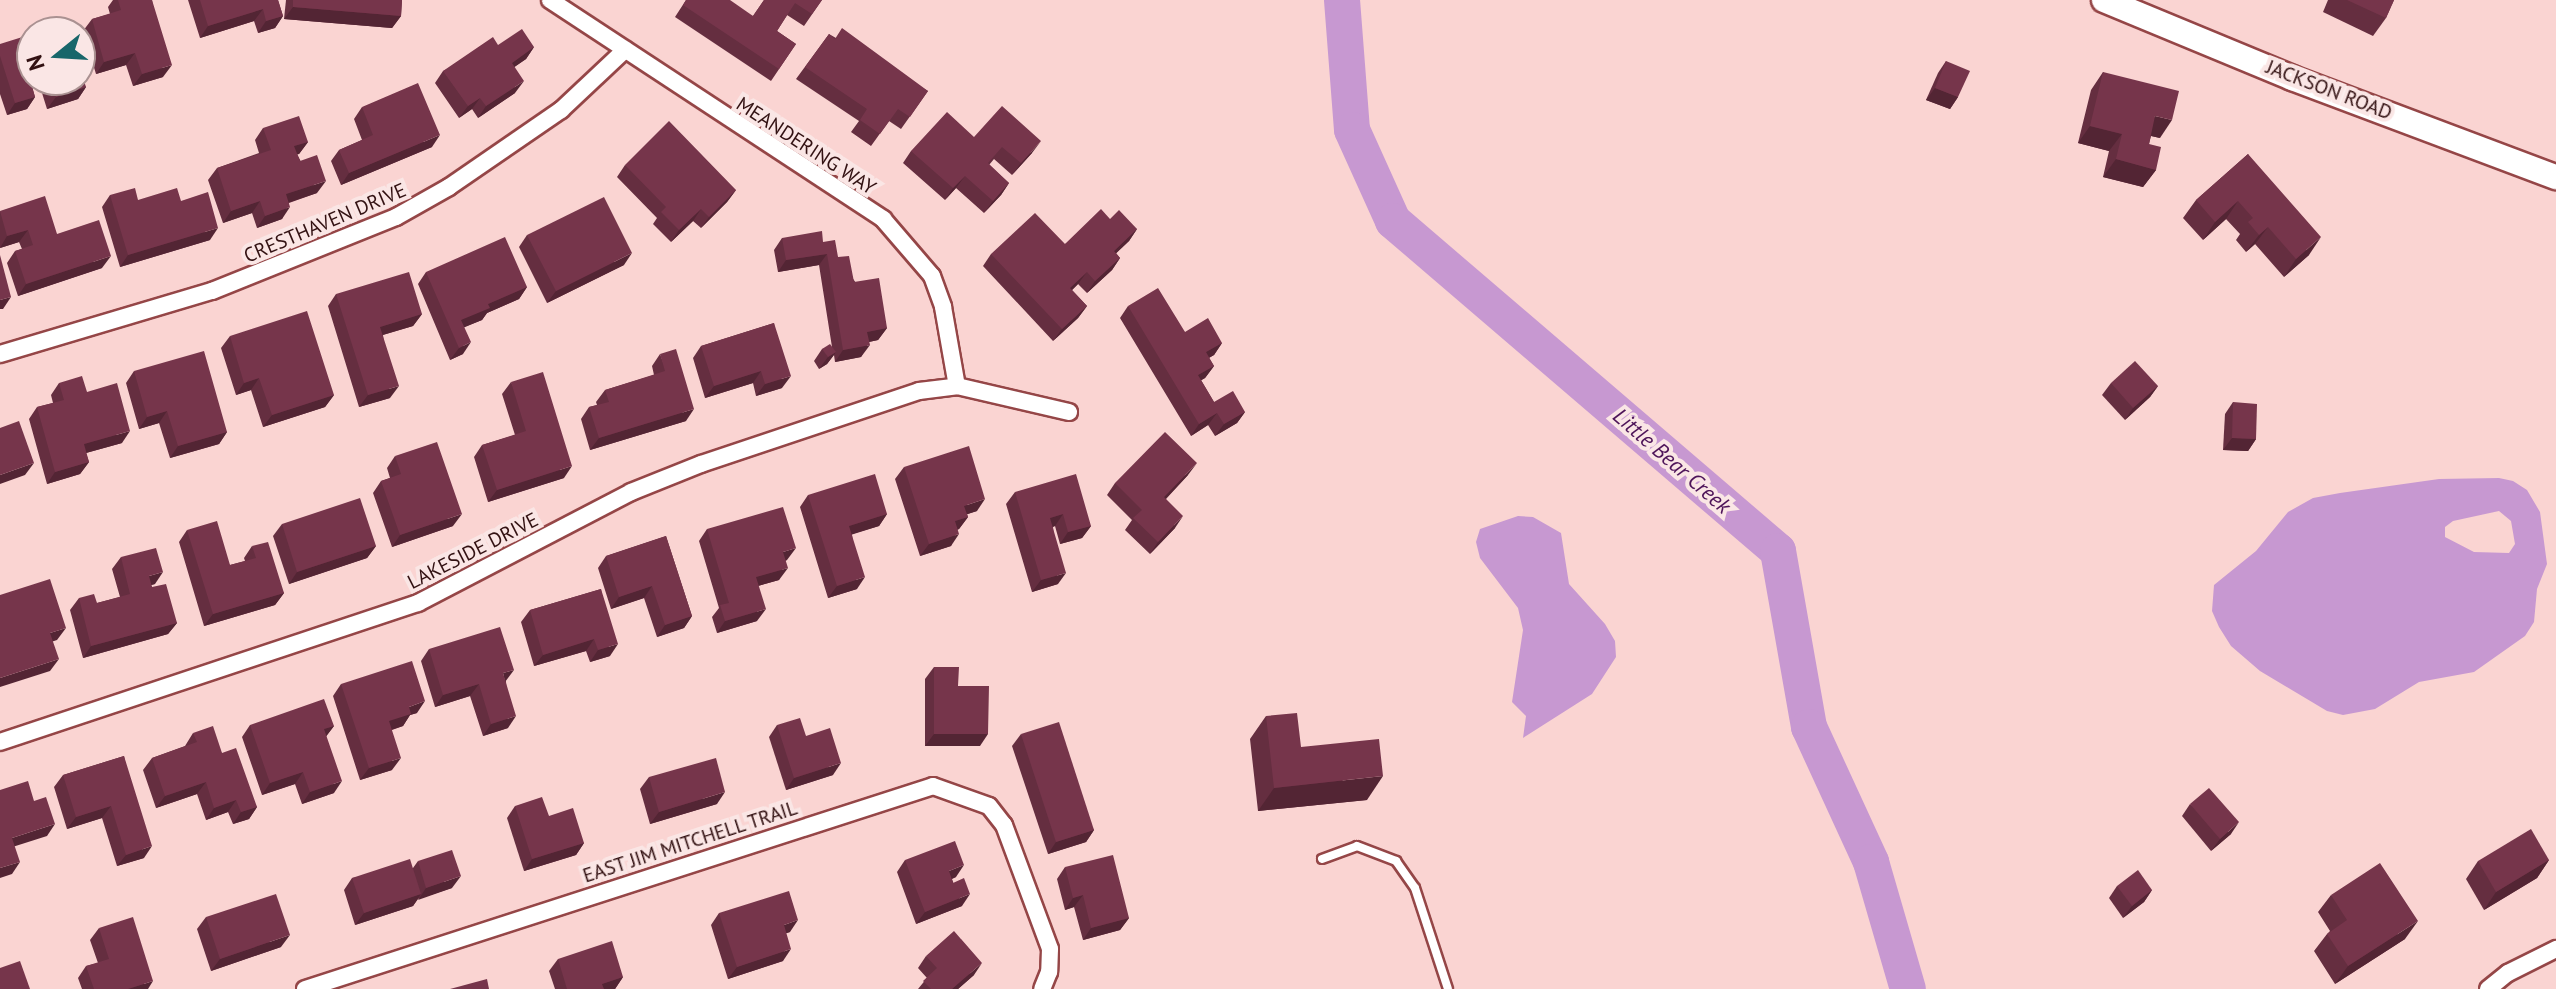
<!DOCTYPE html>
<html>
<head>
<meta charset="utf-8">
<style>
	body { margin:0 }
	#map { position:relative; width:2556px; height:989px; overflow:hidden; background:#fad4d2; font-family:"PT Sans",sans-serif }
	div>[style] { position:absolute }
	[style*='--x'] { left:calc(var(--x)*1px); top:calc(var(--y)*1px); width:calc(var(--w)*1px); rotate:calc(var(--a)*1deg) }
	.water>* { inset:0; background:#c798d1 }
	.river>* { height:36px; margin:-18px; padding:0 18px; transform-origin:18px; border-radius:18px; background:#c798d1 }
	.roads { filter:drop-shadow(2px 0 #954647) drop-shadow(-2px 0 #954647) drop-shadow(0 2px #954647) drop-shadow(0 -2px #954647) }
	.lane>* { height:8px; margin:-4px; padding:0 4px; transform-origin:4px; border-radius:4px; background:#fff }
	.street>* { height:16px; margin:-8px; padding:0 8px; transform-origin:8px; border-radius:8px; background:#fff }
	.secondary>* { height:24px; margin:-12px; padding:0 12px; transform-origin:12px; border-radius:12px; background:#fff }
	.wall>* { inset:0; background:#652e40 }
	.shaded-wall>* { inset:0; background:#532534 }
	.building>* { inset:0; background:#76354b }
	span { translate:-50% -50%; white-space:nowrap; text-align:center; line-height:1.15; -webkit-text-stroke:8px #fae6e5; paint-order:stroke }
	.street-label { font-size:20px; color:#321112 }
	.water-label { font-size:22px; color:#4e1459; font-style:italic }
	.north { position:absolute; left:16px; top:16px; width:80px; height:80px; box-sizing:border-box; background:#fae6e5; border:2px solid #aa9191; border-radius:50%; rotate:252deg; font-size:22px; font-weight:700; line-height:32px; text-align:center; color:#321112 }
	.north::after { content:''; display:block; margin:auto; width:28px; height:36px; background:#18666a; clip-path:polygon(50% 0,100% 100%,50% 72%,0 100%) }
</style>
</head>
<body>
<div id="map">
	<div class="water">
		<div style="clip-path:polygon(evenodd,2499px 478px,2513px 481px,2527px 490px,2540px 512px,2547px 564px,2537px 589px,2534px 622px,2525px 636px,2474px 672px,2419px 682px,2375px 709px,2343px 715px,2327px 711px,2260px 671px,2231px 646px,2219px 627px,2212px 611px,2214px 585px,2256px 551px,2288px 512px,2313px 498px,2340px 493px,2439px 479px,2499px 478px,2499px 511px,2511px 521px,2515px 544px,2509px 553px,2474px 552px,2445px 537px,2445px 527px,2453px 521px,2499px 511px)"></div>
		<div style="clip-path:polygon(1518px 516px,1533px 517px,1561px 533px,1569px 584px,1605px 624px,1615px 641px,1616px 657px,1592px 694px,1523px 738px,1526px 716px,1512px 702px,1523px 630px,1518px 608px,1480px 558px,1476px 542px,1480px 529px)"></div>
	</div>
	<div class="river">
		<div style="--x:1342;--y:0;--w:130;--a:85.6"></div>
		<div style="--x:1352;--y:130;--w:100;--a:65.7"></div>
		<div style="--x:1393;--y:221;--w:507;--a:40.6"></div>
		<div style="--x:1778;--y:551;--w:179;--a:80"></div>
		<div style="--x:1809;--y:727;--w:149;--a:65.3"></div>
		<div style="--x:1871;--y:862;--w:132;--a:73.8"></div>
	</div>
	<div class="roads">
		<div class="lane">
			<div style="--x:1322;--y:859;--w:37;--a:-20"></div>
			<div style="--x:1357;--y:846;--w:42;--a:21"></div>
			<div style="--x:1396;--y:861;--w:33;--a:55"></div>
			<div style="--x:1415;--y:888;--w:106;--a:71.9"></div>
		</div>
		<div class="street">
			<div style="--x:550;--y:0;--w:399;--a:33.3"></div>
			<div style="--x:883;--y:219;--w:75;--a:49.3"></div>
			<div style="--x:932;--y:276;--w:33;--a:70"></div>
			<div style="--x:943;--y:307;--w:80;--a:80"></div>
			<div style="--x:0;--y:354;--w:221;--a:-16.6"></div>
			<div style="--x:212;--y:291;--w:198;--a:-21.9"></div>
			<div style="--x:396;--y:217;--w:61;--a:-29.5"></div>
			<div style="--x:449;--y:187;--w:136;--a:-34.5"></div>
			<div style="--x:561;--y:110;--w:88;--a:-43.2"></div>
			<div style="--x:0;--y:742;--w:441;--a:-18.4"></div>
			<div style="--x:418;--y:603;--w:240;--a:-27.5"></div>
			<div style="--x:631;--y:492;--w:75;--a:-21.8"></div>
			<div style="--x:701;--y:464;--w:230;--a:-18.5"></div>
			<div style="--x:919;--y:391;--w:38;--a:-7"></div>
			<div style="--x:957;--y:386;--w:115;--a:13.1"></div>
			<div style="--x:305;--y:989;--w:660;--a:-17.91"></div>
			<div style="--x:933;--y:786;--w:59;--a:19.7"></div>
			<div style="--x:989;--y:806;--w:24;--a:52"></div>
			<div style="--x:1004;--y:825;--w:132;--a:69.6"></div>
			<div style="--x:1050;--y:949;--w:23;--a:92"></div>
			<div style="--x:1049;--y:972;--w:18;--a:112"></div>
			<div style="--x:2488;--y:989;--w:26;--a:-39"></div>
			<div style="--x:2508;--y:973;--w:54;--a:-26.6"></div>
		</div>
		<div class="secondary">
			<div style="--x:2104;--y:0;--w:204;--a:22.5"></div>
			<div style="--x:2292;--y:78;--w:282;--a:20.6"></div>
		</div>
	</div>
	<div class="wall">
		<div style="clip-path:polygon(113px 0,152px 0,163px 77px,133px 86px,126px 65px,96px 74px,83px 31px,92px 19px,110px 14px,108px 7px)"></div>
		<div style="clip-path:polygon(188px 0,278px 0,283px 16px,275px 28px,258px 33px,254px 21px,200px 38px)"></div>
		<div style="clip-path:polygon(286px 0,402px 0,401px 16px,392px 28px,284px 19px)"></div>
		<div style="clip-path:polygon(686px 0,753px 16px,764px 0,822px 0,804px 26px,787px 15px,777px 31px,796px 44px,771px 81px,675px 17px)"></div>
		<div style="clip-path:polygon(2328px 0,2394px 0,2386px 18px,2373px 36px,2323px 12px)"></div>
		<div style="clip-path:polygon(829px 34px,928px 91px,901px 129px,889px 121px,871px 146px,851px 132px,859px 121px,796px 79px)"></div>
		<div style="clip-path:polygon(0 44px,30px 79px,35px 97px,27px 109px,7px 115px,0 94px)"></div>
		<div style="clip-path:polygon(498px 45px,534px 47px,526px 59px,514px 67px,515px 93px,478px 118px,472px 109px,459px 118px,435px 83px,443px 71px)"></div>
		<div style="clip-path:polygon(1946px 61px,1958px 97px,1950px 109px,1926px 100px,1938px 73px)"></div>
		<div style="clip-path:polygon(2103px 72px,2160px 138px,2151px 136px,2149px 144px,2156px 170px,2143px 187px,2103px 177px,2109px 151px,2078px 143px,2091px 90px)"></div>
		<div style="clip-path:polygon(38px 80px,80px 80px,86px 87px,78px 99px,47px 109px)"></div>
		<div style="clip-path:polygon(362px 107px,432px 147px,341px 185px,331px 161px,339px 150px,362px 140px,354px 119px)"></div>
		<div style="clip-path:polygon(263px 128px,308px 142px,299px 154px,297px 154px,317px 193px,289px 203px,282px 219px,257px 228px,252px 213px,223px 223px,208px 180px,217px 168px,259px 153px,255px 140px)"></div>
		<div style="clip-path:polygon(974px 137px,1032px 153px,1012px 175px,994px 159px,989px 165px,1009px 183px,1001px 195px,984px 213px,956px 188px,945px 200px,903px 163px,911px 151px)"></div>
		<div style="clip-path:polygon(2248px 154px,2309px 255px,2284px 277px,2255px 244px,2246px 252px,2236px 240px,2240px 234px,2226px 219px,2203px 240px,2183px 218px,2196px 200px)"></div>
		<div style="clip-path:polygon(625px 165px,736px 190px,727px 202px,701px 228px,693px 221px,671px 242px,653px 224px,657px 218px,617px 177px)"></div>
		<div style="clip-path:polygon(110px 195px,138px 200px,181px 201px,210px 240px,120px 267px,102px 207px)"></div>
		<div style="clip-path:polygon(0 211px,57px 234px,102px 268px,18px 296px,7px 263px,15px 251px,22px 249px,19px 242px,0 248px)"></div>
		<div style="clip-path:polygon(1110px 219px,1137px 229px,1129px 241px,1116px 253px,1120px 258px,1112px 270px,1087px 293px,1078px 284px,1072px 290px,1087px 306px,1078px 318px,1053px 341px,983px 266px,991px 254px,1065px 244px)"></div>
		<div style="clip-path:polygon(527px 235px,624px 265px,547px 303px,519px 247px)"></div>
		<div style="clip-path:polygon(782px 238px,823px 242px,838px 257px,887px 328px,878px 340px,869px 342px,861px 357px,835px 362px,834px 355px,827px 364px,819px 369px,814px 361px,822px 349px,832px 347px,819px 265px,778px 272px,774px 250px)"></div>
		<div style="clip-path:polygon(426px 272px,527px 287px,519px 299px,487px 313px,482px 320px,464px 327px,463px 354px,450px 360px,418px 284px)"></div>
		<div style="clip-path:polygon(336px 294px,422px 314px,413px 326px,383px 335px,390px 398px,359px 407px,328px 306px)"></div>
		<div style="clip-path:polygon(1128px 306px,1185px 332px,1222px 343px,1214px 355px,1209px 358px,1214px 366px,1205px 378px,1201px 380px,1214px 402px,1245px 412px,1237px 423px,1215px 436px,1208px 425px,1191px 436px,1120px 318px)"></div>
		<div style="clip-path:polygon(774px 323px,782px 388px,756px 396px,753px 383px,705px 398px,693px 358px,701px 346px)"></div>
		<div style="clip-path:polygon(230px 336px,334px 395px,325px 407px,263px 427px,251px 390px,236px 395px,221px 348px)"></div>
		<div style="clip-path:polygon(660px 354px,686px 421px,590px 450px,581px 419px,589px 407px,597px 405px,596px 402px,605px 390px,654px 375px,652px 366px)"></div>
		<div style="clip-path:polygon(134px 371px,227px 432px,219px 444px,170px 458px,159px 423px,139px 429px,126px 383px)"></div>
		<div style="clip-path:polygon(511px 382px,564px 478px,488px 502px,474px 457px,482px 445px,515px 435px,502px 394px)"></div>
		<div style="clip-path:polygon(59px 383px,87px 392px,122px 443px,86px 453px,89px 462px,80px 474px,47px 484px,29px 419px,37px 407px,53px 403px,51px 395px)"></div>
		<div style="clip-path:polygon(2111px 383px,2158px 386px,2150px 397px,2125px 420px,2102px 395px)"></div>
		<div style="clip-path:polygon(2233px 402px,2256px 439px,2248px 451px,2223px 450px,2225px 414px)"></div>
		<div style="clip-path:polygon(395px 456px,453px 526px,392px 547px,373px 493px,381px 481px,390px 478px,387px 468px)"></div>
		<div style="clip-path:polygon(904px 467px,977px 511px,967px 514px,968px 517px,959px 529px,957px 530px,951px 546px,920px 556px,895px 479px)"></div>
		<div style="clip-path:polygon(1188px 475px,1166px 499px,1175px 528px,1150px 554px,1125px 530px,1132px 520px,1107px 495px,1115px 483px)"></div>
		<div style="clip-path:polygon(1015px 492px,1091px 526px,1082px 538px,1060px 544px,1055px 526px,1053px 527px,1058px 584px,1032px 592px,1006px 504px)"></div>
		<div style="clip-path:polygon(808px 495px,887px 514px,879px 526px,852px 534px,857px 589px,828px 598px,800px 507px)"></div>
		<div style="clip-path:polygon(282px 524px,376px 546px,367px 558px,289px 584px,273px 536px)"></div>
		<div style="clip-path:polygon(707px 529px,787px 560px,785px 561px,779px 580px,758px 586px,757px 621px,717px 633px,712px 617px,719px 608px,699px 541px)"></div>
		<div style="clip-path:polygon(187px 530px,230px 565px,245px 561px,244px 558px,252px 546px,284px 593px,275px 605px,204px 626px,179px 542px)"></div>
		<div style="clip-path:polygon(666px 536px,692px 616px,684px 628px,657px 637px,644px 598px,611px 609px,598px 568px,606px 556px)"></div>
		<div style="clip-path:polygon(121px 557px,155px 584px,151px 585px,152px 587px,177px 623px,168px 634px,83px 658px,70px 610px,79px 598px,97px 603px,120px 597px,112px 569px)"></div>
		<div style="clip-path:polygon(601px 589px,610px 656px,590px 662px,586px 651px,534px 666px,521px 622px,530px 610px)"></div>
		<div style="clip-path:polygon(429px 649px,506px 681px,508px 728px,483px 736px,470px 696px,435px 707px,421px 661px)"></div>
		<div style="clip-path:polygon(934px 667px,958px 686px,980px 746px,925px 746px,925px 679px)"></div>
		<div style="clip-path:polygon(341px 684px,417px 713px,410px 715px,403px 726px,392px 730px,392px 770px,360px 780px,333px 696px)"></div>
		<div style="clip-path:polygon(1266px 716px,1301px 747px,1367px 800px,1258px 811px,1250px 739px)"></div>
		<div style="clip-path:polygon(250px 725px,334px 726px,326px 736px,334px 793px,302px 804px,295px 784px,262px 795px,242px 737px)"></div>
		<div style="clip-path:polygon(777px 725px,806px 736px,833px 775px,786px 790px,769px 737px)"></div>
		<div style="clip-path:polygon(193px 733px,222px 753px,257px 807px,249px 819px,233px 824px,228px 812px,206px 820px,197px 794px,156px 808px,143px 770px,152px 758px,185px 746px)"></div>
		<div style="clip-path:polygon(1021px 734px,1094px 830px,1086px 842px,1048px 854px,1012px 746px)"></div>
		<div style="clip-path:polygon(124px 756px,144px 858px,117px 866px,102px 818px,67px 829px,54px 787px,63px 775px)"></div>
		<div style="clip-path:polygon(649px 777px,717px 804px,650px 824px,640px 789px)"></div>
		<div style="clip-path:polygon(2190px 804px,2231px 834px,2211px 851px,2182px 816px)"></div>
		<div style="clip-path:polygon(515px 806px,549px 816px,584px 843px,576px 855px,524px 871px,507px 818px)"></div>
		<div style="clip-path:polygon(905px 860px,956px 877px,952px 879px,962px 906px,916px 924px,897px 872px)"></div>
		<div style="clip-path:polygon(2549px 860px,2537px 878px,2484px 910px,2466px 879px,2478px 861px)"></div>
		<div style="clip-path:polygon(418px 861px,452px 888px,418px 899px,413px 906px,355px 925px,344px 890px,352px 878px,413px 868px)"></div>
		<div style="clip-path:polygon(1065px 867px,1129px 918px,1120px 930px,1083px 940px,1074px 907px,1065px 910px,1057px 879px)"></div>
		<div style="clip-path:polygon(2117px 886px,2152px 890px,2144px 902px,2123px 918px,2109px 898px)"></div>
		<div style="clip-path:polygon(2331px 895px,2405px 939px,2335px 984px,2314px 951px,2327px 934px,2330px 931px,2318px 912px)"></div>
		<div style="clip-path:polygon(719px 913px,790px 932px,786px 933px,783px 961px,728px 979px,711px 925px)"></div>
		<div style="clip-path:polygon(206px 917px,281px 947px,211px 971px,197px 929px)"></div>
		<div style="clip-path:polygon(99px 928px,148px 989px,82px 989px,78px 978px,86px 966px,98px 963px,90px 940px)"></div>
		<div style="clip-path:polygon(926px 956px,974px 975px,958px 989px,918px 989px,927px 978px,918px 968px)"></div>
		<div style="clip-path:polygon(558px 959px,623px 977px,615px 989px,555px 989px,549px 971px)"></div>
	</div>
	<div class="shaded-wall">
		<div style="clip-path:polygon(293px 7px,401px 16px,392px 28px,284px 19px)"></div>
		<div style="clip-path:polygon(263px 9px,254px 21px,200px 38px,208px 26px)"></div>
		<div style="clip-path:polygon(283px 16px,275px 28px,258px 33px,266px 21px)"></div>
		<div style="clip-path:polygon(534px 47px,526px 59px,503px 75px,512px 63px)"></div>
		<div style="clip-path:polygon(135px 53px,126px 65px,96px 74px,104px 62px)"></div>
		<div style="clip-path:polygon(172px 65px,163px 77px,133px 86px,142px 74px)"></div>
		<div style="clip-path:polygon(32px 69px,32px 78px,19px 82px,27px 70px)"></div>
		<div style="clip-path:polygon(524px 81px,515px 93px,478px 118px,486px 106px)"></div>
		<div style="clip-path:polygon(86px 87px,78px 99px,47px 109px,56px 97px)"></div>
		<div style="clip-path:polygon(1935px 88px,1958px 97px,1950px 109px,1926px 100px)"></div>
		<div style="clip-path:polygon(35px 97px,27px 109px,7px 115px,15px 103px)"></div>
		<div style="clip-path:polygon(480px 98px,472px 109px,459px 118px,468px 106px)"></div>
		<div style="clip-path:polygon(2155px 116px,2172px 120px,2160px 138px,2143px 134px)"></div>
		<div style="clip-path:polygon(2090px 126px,2122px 134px,2109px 151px,2078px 143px)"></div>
		<div style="clip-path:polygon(440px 135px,432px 147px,341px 185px,349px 173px)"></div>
		<div style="clip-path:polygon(1041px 141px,1032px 153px,1012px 175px,1021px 163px)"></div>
		<div style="clip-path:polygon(308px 142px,299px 154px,286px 158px,294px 146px)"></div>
		<div style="clip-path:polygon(2116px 159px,2156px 170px,2143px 187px,2103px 177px)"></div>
		<div style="clip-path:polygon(965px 176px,956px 188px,945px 200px,953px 188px)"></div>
		<div style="clip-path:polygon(326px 181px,317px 193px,278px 206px,286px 194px)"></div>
		<div style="clip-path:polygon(1009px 183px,1001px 195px,984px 213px,993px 201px)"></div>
		<div style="clip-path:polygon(736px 190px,727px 202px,701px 228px,709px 217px)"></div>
		<div style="clip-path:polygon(260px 201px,252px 213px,223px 223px,231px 211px)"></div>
		<div style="clip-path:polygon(2238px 201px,2226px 219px,2203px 240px,2215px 222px)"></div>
		<div style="clip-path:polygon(290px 207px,282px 219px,257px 228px,265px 216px)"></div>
		<div style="clip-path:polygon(701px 209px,693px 221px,671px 242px,679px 230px)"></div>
		<div style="clip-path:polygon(2268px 227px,2255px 244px,2246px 252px,2259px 235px)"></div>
		<div style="clip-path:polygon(218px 228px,210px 240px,120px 267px,128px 255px)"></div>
		<div style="clip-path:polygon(1137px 229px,1129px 241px,1106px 263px,1114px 251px)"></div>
		<div style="clip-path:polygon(28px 230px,19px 242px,0 248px,7px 236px)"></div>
		<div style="clip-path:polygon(2321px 237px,2309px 255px,2284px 277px,2296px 259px)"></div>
		<div style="clip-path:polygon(632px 253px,624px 265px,547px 303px,556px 291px)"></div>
		<div style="clip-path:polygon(827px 254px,819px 265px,778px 272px,786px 260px)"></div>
		<div style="clip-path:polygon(111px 256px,102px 268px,18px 296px,26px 284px)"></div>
		<div style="clip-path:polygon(1120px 258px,1112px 270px,1087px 293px,1095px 281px)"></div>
		<div style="clip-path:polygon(1087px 272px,1078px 284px,1062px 300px,1070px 288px)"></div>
		<div style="clip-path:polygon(527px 287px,519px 299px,487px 313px,482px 320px,453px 332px,461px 320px,488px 304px)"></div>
		<div style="clip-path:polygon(11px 297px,3px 309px,0 309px,0 300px)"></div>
		<div style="clip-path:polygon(1087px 306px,1078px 318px,1053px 341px,1062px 329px)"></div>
		<div style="clip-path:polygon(422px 314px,413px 326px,372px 338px,380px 327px)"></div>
		<div style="clip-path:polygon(887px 328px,878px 340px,859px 344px,867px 332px)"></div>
		<div style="clip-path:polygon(471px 342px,463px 354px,450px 360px,459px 348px)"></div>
		<div style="clip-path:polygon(1222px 343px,1214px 355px,1197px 364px,1206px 352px)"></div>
		<div style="clip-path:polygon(870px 345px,861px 357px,835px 362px,843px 350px)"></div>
		<div style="clip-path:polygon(836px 352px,827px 364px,819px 369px,828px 357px)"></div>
		<div style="clip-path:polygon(1214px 366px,1205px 378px,1190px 387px,1198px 375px)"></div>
		<div style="clip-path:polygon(761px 371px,753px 383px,705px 398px,714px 386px)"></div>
		<div style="clip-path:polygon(791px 376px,782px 388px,756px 396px,765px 384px)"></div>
		<div style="clip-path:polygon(259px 378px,251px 390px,236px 395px,244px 383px)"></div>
		<div style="clip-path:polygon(399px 386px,390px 398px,359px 407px,368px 395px)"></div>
		<div style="clip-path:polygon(2158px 386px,2150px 397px,2125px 420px,2133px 408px)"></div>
		<div style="clip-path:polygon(334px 395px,325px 407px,263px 427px,272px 415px)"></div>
		<div style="clip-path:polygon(694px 409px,686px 421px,590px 450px,599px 438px)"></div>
		<div style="clip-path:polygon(167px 411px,159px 423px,139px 429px,147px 417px)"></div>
		<div style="clip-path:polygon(1245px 412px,1237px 423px,1215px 436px,1224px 424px)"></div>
		<div style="clip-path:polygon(1217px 413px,1208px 425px,1191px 436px,1199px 424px)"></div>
		<div style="clip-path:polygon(130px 431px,122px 443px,75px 456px,84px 444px)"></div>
		<div style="clip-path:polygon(227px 432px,219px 444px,170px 458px,178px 446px)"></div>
		<div style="clip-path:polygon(2232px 438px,2256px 439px,2248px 451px,2223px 450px)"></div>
		<div style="clip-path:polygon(89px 462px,80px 474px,47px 484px,55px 472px)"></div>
		<div style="clip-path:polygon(34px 463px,25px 475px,0 484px,0 475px)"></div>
		<div style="clip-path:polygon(1197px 463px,1188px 475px,1156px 509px,1164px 497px)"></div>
		<div style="clip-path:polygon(572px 466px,564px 478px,488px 502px,497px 490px)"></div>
		<div style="clip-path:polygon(985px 499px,977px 511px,956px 518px,964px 506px)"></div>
		<div style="clip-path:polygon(462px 514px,453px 526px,392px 547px,400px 535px)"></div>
		<div style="clip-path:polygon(887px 514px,879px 526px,841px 538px,849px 526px)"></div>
		<div style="clip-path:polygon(1063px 514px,1055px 526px,1042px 530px,1050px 518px)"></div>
		<div style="clip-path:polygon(1183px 516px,1175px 528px,1150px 554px,1158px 542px)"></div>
		<div style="clip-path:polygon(968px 517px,959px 529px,946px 533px,955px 521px)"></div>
		<div style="clip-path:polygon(1091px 526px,1082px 538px,1060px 544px,1068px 532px)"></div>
		<div style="clip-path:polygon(959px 534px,951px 546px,920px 556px,929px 544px)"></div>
		<div style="clip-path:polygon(376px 546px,367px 558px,289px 584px,297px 572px)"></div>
		<div style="clip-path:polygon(796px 548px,787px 560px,774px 564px,783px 552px)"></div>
		<div style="clip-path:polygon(788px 568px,779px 580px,747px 589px,756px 577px)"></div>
		<div style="clip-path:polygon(163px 572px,155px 584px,140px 588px,149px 576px)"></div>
		<div style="clip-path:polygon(1066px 573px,1058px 584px,1032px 592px,1041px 580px)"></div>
		<div style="clip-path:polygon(865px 577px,857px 589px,828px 598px,837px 586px)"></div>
		<div style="clip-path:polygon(652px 586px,644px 598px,611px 609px,619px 597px)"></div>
		<div style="clip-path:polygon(284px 593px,275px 605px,204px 626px,213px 614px)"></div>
		<div style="clip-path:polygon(766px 609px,757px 621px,717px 633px,725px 621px)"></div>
		<div style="clip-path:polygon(692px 616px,684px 628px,657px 637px,665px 625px)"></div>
		<div style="clip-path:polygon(177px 623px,168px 634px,83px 658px,91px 646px)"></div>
		<div style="clip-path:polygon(66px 628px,57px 640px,42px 645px,50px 633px)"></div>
		<div style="clip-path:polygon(594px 639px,586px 651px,534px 666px,543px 655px)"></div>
		<div style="clip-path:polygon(618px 644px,610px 656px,590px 662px,598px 650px)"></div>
		<div style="clip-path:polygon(59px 659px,50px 671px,0 687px,0 678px)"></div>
		<div style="clip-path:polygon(514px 670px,505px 682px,503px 673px)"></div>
		<div style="clip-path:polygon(479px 684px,470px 696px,435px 707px,443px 695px)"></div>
		<div style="clip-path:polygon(425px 701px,417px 713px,410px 715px,403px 726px,381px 733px,389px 721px,409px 707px)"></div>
		<div style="clip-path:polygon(516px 716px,508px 728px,483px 736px,491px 724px)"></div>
		<div style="clip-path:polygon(334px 726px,325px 738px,324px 729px)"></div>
		<div style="clip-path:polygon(934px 734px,988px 734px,980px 746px,925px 746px)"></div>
		<div style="clip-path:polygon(401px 758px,392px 770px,360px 780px,369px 768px)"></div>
		<div style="clip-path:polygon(841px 763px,833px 775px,786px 790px,794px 778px)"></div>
		<div style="clip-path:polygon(303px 772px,295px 784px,262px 795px,270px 783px)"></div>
		<div style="clip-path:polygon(1383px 776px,1367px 800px,1258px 811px,1274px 788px)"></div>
		<div style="clip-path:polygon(342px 781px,334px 793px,302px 804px,310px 792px)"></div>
		<div style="clip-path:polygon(206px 782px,197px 794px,156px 808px,165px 796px)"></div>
		<div style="clip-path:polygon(725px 792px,717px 804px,650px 824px,659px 812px)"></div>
		<div style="clip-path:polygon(236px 800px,228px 812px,206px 820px,214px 808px)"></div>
		<div style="clip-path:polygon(111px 806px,102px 818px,67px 829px,76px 817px)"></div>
		<div style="clip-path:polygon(257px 807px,249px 819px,233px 824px,241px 812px)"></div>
		<div style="clip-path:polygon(2239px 822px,2231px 834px,2211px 851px,2220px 839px)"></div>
		<div style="clip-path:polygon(55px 824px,47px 836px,3px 850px,12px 838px)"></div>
		<div style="clip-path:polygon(1094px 830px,1086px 842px,1048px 854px,1056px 842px)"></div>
		<div style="clip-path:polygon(584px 843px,576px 855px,524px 871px,532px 859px)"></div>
		<div style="clip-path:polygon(152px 846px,144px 858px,117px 866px,126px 855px)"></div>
		<div style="clip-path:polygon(2549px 860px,2537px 878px,2484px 910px,2496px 892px)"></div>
		<div style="clip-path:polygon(20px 862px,12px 874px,0 878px,0 868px)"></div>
		<div style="clip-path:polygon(964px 865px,956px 877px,941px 883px,949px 871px)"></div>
		<div style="clip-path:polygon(461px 876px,452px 888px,418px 900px,426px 888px)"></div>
		<div style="clip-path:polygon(2152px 890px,2144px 902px,2123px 918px,2132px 906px)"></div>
		<div style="clip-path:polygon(421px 894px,413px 906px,355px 925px,364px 913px)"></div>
		<div style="clip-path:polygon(970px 894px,962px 906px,916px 924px,925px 912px)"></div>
		<div style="clip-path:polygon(1083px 895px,1074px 907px,1065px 910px,1073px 898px)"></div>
		<div style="clip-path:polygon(1129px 918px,1120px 930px,1083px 940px,1091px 928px)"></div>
		<div style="clip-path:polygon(798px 920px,790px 932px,775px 937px,784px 925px)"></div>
		<div style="clip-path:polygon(2418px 921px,2405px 939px,2335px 984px,2348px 966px)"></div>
		<div style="clip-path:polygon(290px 935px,281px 947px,211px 971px,220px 959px)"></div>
		<div style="clip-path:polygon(791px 949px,783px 961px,728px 979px,737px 967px)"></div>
		<div style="clip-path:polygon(982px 963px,974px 975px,958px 989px,952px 989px)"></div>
		<div style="clip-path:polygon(623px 977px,615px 989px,599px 989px,602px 984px)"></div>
		<div style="clip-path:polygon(153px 981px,148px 989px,128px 989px)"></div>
	</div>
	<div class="building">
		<div style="clip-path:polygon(118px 0,152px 0,172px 65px,142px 74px,135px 53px,104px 62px,92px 19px,121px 10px)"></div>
		<div style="clip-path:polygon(200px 0,278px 0,283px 16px,266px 21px,263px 9px,208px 26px)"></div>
		<div style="clip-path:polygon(293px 0,402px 0,401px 16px,293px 7px)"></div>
		<div style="clip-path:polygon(686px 0,730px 0,753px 16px,764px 0,822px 0,812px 14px,795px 3px,777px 31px,796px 44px,779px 69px,683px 5px)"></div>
		<div style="clip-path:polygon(2347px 0,2394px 0,2386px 18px)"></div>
		<div style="clip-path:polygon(65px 23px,68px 32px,38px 32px)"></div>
		<div style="clip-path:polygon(842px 28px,928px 91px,910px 117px,898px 109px,880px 134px,860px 120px,867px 109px,805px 67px,829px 34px,835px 39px)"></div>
		<div style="clip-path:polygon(522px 29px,534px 47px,512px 63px,524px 81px,486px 106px,480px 98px,468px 106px,443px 71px,493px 37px,498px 45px)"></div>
		<div style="clip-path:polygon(32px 34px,32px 69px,27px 70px,35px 97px,15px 103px,0 56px,0 44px)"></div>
		<div style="clip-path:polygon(1946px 61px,1970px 71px,1958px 97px,1935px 88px)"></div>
		<div style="clip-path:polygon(80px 69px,86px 87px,56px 97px,50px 80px,80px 80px)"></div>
		<div style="clip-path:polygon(2103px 72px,2179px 91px,2172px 120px,2155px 116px,2149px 144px,2161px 147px,2156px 170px,2116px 159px,2122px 134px,2090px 126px)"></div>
		<div style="clip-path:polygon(418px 83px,440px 135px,349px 173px,339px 150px,373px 135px,362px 107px)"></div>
		<div style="clip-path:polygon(1002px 106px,1041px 141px,1021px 163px,1002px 147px,988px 163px,1009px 183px,993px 201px,965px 176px,953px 188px,911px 151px,947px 112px,974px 137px)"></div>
		<div style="clip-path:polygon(299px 116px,308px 142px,294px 146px,300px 161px,317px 155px,326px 181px,286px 194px,290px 207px,265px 216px,260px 201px,231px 211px,217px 168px,271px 150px,263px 128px)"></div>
		<div style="clip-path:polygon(669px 121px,736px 190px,709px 217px,701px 209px,679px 230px,661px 212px,666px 207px,625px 165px)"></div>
		<div style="clip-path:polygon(2248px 154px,2321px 237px,2296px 259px,2268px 227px,2259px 235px,2248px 222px,2253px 218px,2238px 201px,2215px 222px,2196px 200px)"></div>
		<div style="clip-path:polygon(135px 188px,138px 200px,177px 188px,181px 201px,208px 192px,218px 228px,128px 255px,110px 195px)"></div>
		<div style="clip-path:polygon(45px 196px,57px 234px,99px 220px,111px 256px,26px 284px,15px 251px,33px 245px,28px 230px,7px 236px,0 211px)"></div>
		<div style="clip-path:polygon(604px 197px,632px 253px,556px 291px,527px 235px)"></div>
		<div style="clip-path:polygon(1101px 209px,1110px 219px,1119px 210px,1137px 229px,1114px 251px,1120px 258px,1095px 281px,1087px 272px,1070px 288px,1087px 306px,1062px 329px,991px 254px,1035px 213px,1065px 244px)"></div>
		<div style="clip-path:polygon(822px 231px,823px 242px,835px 240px,838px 257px,849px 256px,854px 282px,879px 278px,887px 328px,867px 332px,870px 345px,843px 350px,827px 254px,786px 260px,782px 238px)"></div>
		<div style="clip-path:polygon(505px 237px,527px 287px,488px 304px,490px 308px,461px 320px,471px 342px,459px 348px,426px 272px)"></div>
		<div style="clip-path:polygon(0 255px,11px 297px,0 300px)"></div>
		<div style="clip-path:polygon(409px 272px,422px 314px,380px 327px,399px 386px,368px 395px,336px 294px)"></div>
		<div style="clip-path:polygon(1158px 288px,1185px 332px,1208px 318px,1222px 343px,1206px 352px,1214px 366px,1198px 375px,1214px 402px,1233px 391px,1245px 412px,1224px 424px,1217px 413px,1199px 424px,1128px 306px)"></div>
		<div style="clip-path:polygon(307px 311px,334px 395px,272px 415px,259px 378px,244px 383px,230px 336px)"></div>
		<div style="clip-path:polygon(774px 323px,791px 376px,765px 384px,761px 371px,714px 386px,701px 346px)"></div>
		<div style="clip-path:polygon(830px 344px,836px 352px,828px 357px,822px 349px)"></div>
		<div style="clip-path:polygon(676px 349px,694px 409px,599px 438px,589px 407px,609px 402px,605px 390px,665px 371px,660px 354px)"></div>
		<div style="clip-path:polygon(204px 351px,227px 432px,178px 446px,167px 411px,147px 417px,134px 371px)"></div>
		<div style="clip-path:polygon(2135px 361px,2158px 386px,2133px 408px,2111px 383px)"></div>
		<div style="clip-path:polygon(543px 372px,572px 466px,497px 490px,482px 445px,526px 431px,511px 382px)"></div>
		<div style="clip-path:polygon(82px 376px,87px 392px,117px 383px,130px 431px,84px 444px,89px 462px,55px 472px,37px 407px,64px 400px,59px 383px)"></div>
		<div style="clip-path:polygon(2233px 402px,2257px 404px,2256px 439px,2232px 438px)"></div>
		<div style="clip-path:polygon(19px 421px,34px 463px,0 475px,0 428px)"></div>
		<div style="clip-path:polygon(1165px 432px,1197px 463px,1164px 497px,1183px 516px,1158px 542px,1133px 518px,1142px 510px,1115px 483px)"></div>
		<div style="clip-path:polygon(437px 442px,462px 514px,400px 535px,381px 481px,401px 474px,395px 456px)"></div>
		<div style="clip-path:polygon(969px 446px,985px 499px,964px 506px,968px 517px,955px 521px,959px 534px,929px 544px,904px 467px)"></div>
		<div style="clip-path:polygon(875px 474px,887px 514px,849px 526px,865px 577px,837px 586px,808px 495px)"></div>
		<div style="clip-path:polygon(1076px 474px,1091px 526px,1068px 532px,1063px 514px,1050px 518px,1066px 573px,1041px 580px,1015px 492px)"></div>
		<div style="clip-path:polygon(360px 498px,376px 546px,297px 572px,282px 524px)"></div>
		<div style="clip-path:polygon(783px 507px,796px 548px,783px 552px,788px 568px,756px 577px,766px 609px,725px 621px,720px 605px,729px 603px,707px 529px)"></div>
		<div style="clip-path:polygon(217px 521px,230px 565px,256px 558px,252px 546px,268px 542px,284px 593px,213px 614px,187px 530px)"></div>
		<div style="clip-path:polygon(666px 536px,692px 616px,665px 625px,652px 586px,619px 597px,606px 556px)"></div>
		<div style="clip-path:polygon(156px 548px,163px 572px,149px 576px,152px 587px,166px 584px,177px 623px,91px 646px,79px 598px,94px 594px,97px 603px,130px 594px,121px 557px)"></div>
		<div style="clip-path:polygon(50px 579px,66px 628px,50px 633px,59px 659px,0 678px,0 595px)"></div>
		<div style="clip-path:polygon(601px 589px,618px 644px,598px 650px,594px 639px,543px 655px,530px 610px)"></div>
		<div style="clip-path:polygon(500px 627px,514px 670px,503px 673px,516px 716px,491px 724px,479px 684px,443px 695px,429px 649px)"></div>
		<div style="clip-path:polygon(412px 661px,425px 701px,409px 707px,411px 714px,389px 721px,401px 758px,369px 768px,341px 684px)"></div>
		<div style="clip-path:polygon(934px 667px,959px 667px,958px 686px,989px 686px,988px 734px,934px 734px)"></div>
		<div style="clip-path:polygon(324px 699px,334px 726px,324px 729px,342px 781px,310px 792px,303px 772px,270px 783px,250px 725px)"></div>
		<div style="clip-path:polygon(1297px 713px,1301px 747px,1379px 739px,1383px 776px,1274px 788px,1266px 716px)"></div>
		<div style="clip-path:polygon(800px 718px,806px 736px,830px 728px,841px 763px,794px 778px,777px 725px)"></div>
		<div style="clip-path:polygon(1059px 722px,1094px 830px,1056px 842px,1021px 734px)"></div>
		<div style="clip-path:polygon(213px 726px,222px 753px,236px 748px,257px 807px,241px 812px,236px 800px,214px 808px,206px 782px,165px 796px,152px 758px,197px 742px,193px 733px)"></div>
		<div style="clip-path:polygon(124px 756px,152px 846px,126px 855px,111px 806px,76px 817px,63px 775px)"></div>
		<div style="clip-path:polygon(716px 758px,725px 792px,659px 812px,649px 777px)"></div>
		<div style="clip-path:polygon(28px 781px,34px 801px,46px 797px,55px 824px,12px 838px,20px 862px,0 868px,0 790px)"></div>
		<div style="clip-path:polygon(2209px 788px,2239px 822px,2220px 839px,2190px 804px)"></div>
		<div style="clip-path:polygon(542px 797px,549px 816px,573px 808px,584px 843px,532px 859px,515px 806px)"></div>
		<div style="clip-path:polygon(2531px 829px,2549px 860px,2496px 892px,2478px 861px)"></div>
		<div style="clip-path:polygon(955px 841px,964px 865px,949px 871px,953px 883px,964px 878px,970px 894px,925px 912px,905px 860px)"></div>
		<div style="clip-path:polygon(452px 850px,461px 876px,426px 888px,418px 861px)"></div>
		<div style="clip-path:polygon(1113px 855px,1129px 918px,1091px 928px,1083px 895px,1073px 898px,1065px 867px)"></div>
		<div style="clip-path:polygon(410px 859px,421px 894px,364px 913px,352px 878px)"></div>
		<div style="clip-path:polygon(2380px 863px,2418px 921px,2348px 966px,2327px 934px,2347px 920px,2331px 895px)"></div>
		<div style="clip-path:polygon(2138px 870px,2152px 890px,2132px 906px,2117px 886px)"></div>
		<div style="clip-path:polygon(789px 891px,798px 920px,784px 925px,791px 949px,737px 967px,719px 913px)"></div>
		<div style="clip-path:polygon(276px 894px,290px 935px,220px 959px,206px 917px)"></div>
		<div style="clip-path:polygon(133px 917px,153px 981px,128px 989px,94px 989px,86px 966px,109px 959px,99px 928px)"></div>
		<div style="clip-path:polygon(954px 931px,982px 963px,952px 989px,931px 989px,923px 981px,937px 968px,926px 956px)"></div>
		<div style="clip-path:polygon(612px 941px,623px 977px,602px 984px,604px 989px,567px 989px,558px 959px)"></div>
		<div style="clip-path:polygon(20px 961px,30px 989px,0 989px,0 968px)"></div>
		<div style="clip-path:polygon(487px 979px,489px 989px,450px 989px)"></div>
	</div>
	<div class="street-label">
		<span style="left:2329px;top:90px;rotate:21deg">JACKSON ROAD</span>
		<span style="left:806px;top:146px;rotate:33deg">MEANDERING WAY</span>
		<span style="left:325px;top:223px;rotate:-23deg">CRESTHAVEN DRIVE</span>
		<span style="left:473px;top:551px;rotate:-27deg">LAKESIDE DRIVE</span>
		<span style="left:690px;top:842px;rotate:-18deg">EAST JIM MITCHELL TRAIL</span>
	</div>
	<div class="water-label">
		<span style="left:1672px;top:461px;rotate:41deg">Little Bear Creek</span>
	</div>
	<div class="north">N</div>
</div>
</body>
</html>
